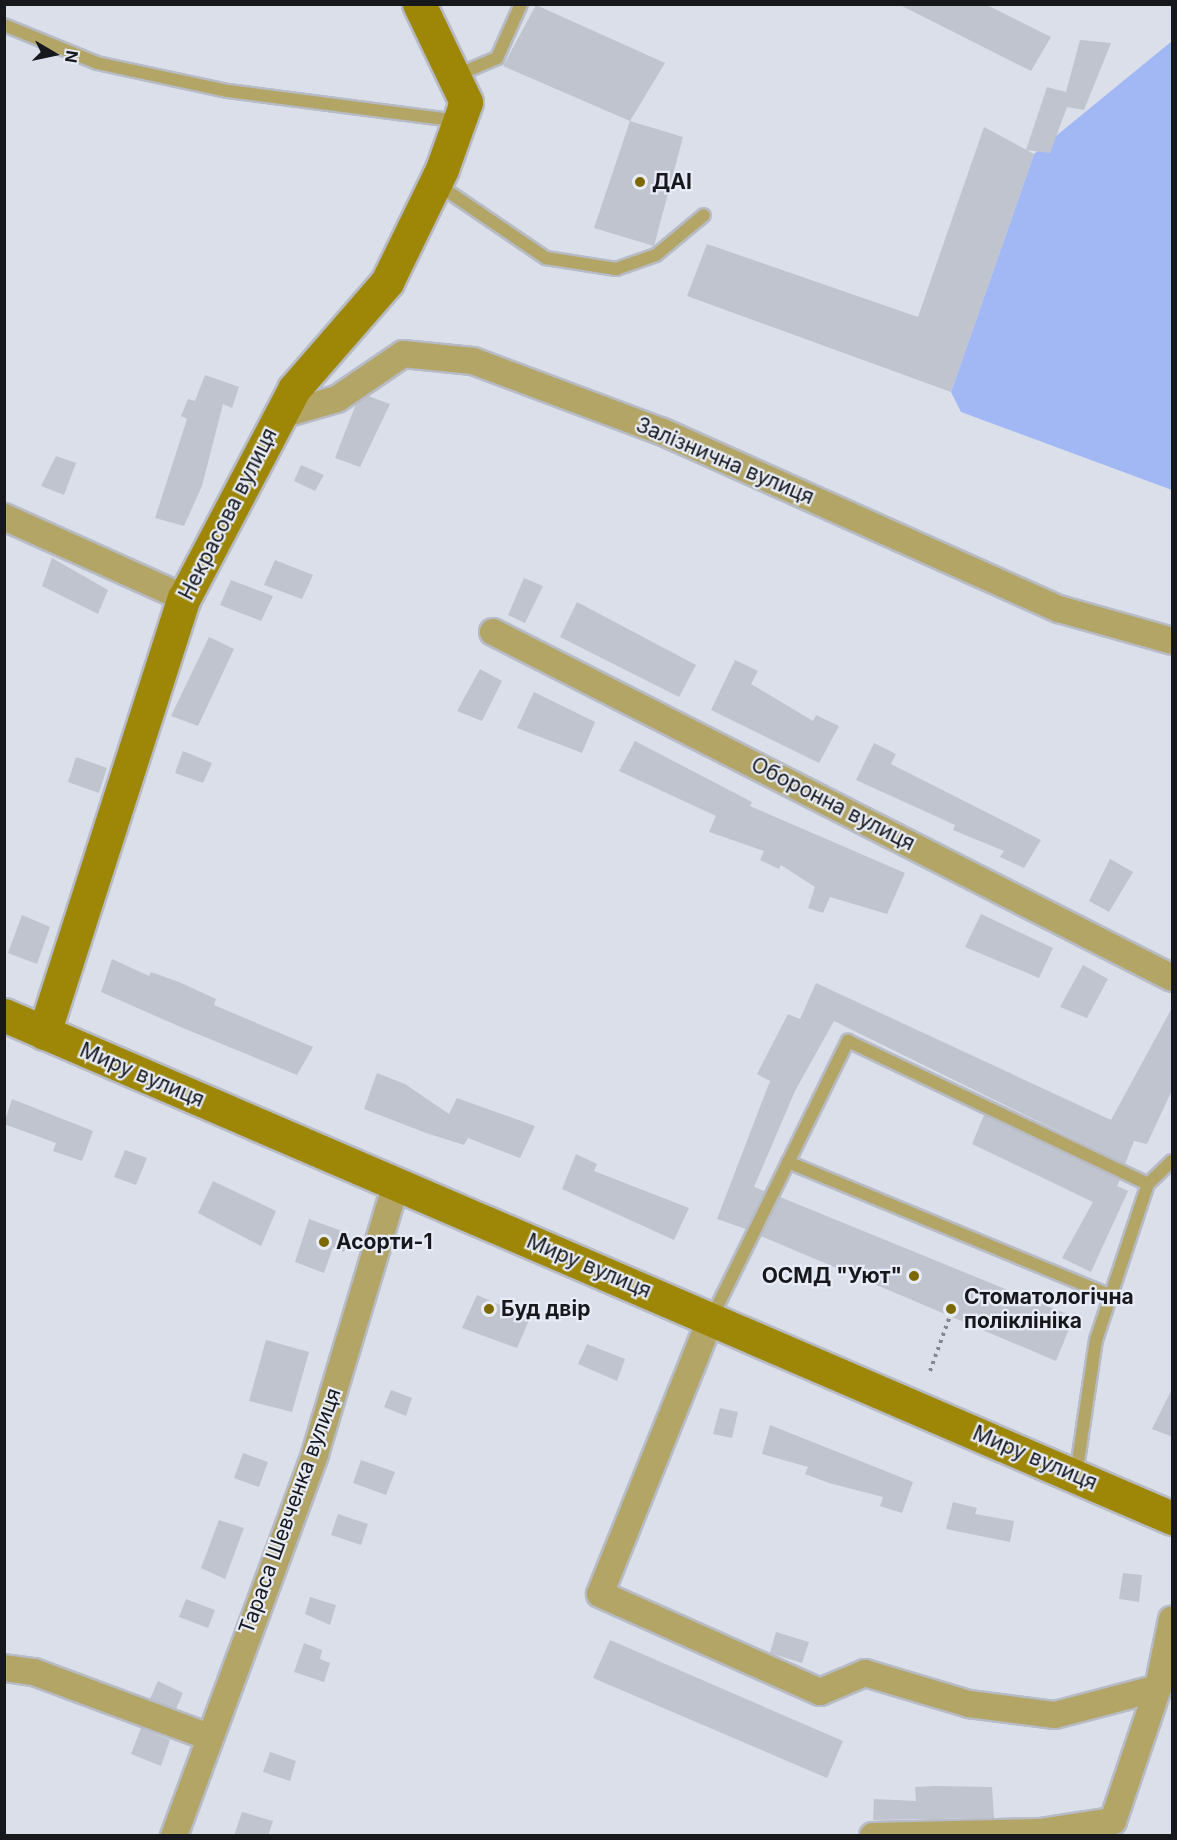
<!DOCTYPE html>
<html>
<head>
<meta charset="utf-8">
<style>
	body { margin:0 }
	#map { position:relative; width:1177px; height:1840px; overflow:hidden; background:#dadfea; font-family:Inter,sans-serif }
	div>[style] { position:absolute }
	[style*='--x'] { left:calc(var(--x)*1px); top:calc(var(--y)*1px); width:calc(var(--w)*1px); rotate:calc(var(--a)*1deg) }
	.green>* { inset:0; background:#a1b8f5 }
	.building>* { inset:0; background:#c0c4cf }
	.path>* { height:4px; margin-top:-2px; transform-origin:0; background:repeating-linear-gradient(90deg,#84878f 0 3px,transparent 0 7.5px) }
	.roads { filter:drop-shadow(2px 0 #b7bbc5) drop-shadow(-2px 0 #b7bbc5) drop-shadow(0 2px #b7bbc5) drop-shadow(0 -2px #b7bbc5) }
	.lane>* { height:12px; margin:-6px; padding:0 6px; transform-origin:6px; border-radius:6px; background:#b3a566 }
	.street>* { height:26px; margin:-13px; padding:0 13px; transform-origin:13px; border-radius:13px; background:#b3a566 }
	.secondary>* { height:33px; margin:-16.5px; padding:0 16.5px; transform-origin:16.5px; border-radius:16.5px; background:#9e8707 }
	.dots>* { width:16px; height:16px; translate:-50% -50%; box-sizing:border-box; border:3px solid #e7ecf7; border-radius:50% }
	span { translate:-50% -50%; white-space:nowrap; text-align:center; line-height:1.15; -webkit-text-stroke:4.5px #e7ecf7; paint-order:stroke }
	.poi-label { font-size:21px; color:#16181c; font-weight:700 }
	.left { translate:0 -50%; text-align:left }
	.right { translate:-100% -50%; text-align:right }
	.street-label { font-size:21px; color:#16181c }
	.frame { position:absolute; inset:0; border:6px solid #16181c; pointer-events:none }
	.north { position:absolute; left:24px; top:24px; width:60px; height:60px; -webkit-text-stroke:4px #e7ecf7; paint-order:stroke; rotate:99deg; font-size:16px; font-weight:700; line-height:24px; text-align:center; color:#16181c }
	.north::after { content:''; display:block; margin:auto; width:21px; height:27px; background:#16181c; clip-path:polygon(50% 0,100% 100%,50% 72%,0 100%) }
</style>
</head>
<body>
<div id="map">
	<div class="green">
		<div style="clip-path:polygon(1172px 41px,1172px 490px,961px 412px,951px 392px,1034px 154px)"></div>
	</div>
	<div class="building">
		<div style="clip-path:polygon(898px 4px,985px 4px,1051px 37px,1031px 71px)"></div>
		<div style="clip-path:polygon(536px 5px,665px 63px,630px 121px,503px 66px)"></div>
		<div style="clip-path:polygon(1080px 40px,1111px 43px,1084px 110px,1067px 107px,1050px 153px,1026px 150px,1047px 87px,1066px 92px)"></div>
		<div style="clip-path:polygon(630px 121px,683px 137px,654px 246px,594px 228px)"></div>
		<div style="clip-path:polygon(984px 127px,1034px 154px,951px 392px,687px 296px,707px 244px,918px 317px)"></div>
		<div style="clip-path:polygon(205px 375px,239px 387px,232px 408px,223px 404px,202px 486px,184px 526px,155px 518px,187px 419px,181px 416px,188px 399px,195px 401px)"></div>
		<div style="clip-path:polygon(368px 396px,390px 404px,360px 467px,335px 458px,356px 404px)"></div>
		<div style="clip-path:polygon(56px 456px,76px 463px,64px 495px,41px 486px)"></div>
		<div style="clip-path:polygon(301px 465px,324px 475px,315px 491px,294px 481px)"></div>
		<div style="clip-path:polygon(52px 558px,108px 590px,98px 614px,42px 586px)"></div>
		<div style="clip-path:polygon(275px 560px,313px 575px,302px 599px,264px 585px)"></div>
		<div style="clip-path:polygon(524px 578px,543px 586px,525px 623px,508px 615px)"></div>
		<div style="clip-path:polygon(231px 580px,273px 596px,261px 621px,220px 605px)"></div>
		<div style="clip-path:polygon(577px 602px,696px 665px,679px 697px,560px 637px)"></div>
		<div style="clip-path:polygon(209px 637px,234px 649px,198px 726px,171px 716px)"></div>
		<div style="clip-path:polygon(735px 660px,758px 671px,751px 684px,813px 721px,816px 715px,839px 726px,819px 763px,711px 710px)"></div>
		<div style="clip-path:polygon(480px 669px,502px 681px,482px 721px,457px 711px)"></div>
		<div style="clip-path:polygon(534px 692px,595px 722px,582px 753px,517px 728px)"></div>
		<div style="clip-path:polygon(635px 741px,752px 802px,750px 806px,905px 873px,887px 914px,830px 897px,823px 913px,808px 908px,815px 887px,781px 865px,779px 869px,760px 860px,764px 851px,709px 832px,716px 816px,619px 771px)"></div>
		<div style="clip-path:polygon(874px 743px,896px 754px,891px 764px,1041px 840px,1024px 868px,1000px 857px,1004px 851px,953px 830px,955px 825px,856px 780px)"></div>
		<div style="clip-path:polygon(183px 751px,212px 763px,203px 783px,175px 773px)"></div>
		<div style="clip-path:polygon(76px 757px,107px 768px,99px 793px,68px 782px)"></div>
		<div style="clip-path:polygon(1110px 859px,1133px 872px,1109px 912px,1089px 901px)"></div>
		<div style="clip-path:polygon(981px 914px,1053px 948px,1039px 978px,965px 947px)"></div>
		<div style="clip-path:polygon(22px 915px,50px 927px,37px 964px,8px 953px)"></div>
		<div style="clip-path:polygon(112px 959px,149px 976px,151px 972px,179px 982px,216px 999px,214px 1005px,313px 1047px,297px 1075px,183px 1028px,101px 992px)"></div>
		<div style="clip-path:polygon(1083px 965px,1108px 979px,1087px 1018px,1060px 1007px)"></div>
		<div style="clip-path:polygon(816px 983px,1111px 1120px,1173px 1006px,1173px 1088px,1147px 1144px,1134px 1141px,1125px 1164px,834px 1021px,795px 1091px,754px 1187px,765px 1191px,746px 1229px,717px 1219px,770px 1081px,757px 1074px,788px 1014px,800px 1019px)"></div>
		<div style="clip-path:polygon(377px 1073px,405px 1084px,449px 1114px,457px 1098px,535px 1126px,520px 1158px,468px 1138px,464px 1145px,426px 1133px,364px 1109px)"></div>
		<div style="clip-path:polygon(12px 1099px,93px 1131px,82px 1161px,53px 1151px,56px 1143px,4px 1124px)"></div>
		<div style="clip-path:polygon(984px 1115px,1120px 1180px,1117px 1186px,1128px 1191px,1091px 1272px,1062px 1258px,1093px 1202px,972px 1144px)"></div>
		<div style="clip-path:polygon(125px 1150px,147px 1158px,136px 1185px,114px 1177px)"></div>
		<div style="clip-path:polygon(576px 1154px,597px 1164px,594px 1171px,689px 1208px,674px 1240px,562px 1189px)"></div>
		<div style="clip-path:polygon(213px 1181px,276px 1211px,261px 1246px,198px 1213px)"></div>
		<div style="clip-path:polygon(780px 1197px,1074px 1317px,1056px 1361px,761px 1236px)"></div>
		<div style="clip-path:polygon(309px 1219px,350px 1234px,344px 1252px,333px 1247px,324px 1273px,295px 1262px)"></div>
		<div style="clip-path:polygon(477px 1295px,530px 1318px,517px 1348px,462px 1328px)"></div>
		<div style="clip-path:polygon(266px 1340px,309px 1352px,292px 1412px,249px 1401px)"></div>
		<div style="clip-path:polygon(587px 1344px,625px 1359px,617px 1381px,578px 1364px)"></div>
		<div style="clip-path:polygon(1173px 1387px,1173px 1437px,1152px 1429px)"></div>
		<div style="clip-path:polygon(391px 1390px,412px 1398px,406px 1416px,384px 1407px)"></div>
		<div style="clip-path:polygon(720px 1408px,738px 1412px,732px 1438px,713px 1434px)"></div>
		<div style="clip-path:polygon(770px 1425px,913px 1482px,902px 1513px,880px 1506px,883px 1497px,829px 1483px,805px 1474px,808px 1467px,762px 1454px)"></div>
		<div style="clip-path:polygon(243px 1453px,268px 1462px,259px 1487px,234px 1478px)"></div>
		<div style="clip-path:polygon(361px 1460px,395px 1472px,386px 1495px,353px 1483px)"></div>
		<div style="clip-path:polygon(953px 1502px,977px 1508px,975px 1514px,1014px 1521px,1010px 1542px,946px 1529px)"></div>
		<div style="clip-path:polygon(338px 1514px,368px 1524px,361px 1545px,331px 1535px)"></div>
		<div style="clip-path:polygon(219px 1520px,244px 1528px,225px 1579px,201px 1568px)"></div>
		<div style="clip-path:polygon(1123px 1573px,1142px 1575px,1139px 1602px,1119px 1599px)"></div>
		<div style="clip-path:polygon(310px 1597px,336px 1605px,330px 1625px,305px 1614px)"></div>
		<div style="clip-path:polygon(186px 1599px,215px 1610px,208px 1628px,179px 1617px)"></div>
		<div style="clip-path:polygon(776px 1632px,809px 1642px,802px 1663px,770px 1653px)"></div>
		<div style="clip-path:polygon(610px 1640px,843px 1741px,827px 1778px,593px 1678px)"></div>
		<div style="clip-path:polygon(304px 1643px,322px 1650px,320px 1659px,330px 1663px,324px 1682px,294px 1672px)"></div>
		<div style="clip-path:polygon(158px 1681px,183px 1693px,176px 1709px,150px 1699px)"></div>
		<div style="clip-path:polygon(141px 1728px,170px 1740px,161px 1766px,131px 1754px)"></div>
		<div style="clip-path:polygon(270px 1752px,296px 1761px,290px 1781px,263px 1772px)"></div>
		<div style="clip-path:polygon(936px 1786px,992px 1787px,994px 1818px,873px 1820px,874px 1799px,916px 1801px,915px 1787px)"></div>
		<div style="clip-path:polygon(242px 1812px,273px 1821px,268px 1836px,234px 1836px)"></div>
	</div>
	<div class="path">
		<div style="--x:930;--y:1371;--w:59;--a:-70"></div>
	</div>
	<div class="roads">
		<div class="lane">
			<div style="--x:4;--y:25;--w:100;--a:22.2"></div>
			<div style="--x:97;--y:63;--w:134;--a:12.1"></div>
			<div style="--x:228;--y:91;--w:232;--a:7.4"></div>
			<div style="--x:455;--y:76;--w:46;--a:-23.2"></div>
			<div style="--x:497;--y:58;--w:59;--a:-66"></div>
			<div style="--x:437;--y:184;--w:132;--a:34.2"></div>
			<div style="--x:546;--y:258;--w:71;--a:8.9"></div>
			<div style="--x:616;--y:269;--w:42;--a:-19.3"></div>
			<div style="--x:656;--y:255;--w:62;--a:-39.8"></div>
			<div style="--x:788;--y:1162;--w:350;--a:22.5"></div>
			<div style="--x:712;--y:1317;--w:308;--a:-63.8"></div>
			<div style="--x:848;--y:1041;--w:332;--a:25.5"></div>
			<div style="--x:1076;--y:1475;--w:136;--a:-81.6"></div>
			<div style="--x:1096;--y:1340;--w:164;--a:-71.6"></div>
			<div style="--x:1148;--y:1184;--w:33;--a:-44"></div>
		</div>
		<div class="street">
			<div style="--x:278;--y:416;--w:61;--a:-16.1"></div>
			<div style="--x:337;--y:399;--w:80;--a:-34.3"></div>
			<div style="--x:403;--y:354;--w:70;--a:5.7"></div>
			<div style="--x:473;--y:361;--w:203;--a:20.5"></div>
			<div style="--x:663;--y:432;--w:434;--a:24.1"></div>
			<div style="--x:1059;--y:609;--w:117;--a:15.8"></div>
			<div style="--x:4;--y:517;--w:197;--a:24.2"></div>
			<div style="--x:493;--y:632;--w:762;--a:27"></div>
			<div style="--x:711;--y:1318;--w:297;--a:111.9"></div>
			<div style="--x:600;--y:1594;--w:241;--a:24"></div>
			<div style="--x:820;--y:1692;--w:49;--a:-22.9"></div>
			<div style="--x:865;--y:1673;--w:109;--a:16.6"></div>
			<div style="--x:969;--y:1704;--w:87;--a:7.3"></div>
			<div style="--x:1055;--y:1715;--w:106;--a:-14.7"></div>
			<div style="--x:4;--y:1668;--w:30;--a:8"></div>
			<div style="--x:34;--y:1672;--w:184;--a:20.4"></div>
			<div style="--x:174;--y:1836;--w:407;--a:-69.7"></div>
			<div style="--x:315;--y:1454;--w:282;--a:-73.3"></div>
			<div style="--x:873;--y:1836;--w:167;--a:-1.4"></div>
			<div style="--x:1040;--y:1832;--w:74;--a:-8.6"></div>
			<div style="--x:1113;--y:1821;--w:140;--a:-71.3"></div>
			<div style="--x:1158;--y:1688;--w:70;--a:-78.5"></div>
		</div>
		<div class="secondary">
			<div style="--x:4;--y:1015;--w:1272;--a:23.3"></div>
			<div style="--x:44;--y:1033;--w:457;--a:-72.2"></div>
			<div style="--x:184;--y:598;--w:236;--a:-62.2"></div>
			<div style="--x:294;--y:389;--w:142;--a:-49"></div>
			<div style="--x:387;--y:282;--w:126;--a:-64"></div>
			<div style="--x:442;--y:169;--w:71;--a:-70.3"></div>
			<div style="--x:466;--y:102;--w:109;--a:-115.6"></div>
		</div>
	</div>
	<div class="dots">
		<div style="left:640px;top:182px;background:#7c6900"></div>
		<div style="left:324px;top:1242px;background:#7c6900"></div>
		<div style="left:914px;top:1276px;background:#7c6900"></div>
		<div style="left:489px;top:1309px;background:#7c6900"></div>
		<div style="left:951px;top:1309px;background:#7c6900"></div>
	</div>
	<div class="poi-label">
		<span class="left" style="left:652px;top:182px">ДАІ</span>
		<span class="left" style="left:336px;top:1242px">Асорти-1</span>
		<span class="right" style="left:902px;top:1276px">ОСМД "Уют"</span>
		<span class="left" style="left:964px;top:1309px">Стоматологічна<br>поліклініка</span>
		<span class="left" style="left:501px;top:1309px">Буд двір</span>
	</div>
	<div class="street-label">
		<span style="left:725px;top:461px;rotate:23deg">Залізнична вулиця</span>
		<span style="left:228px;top:514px;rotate:-63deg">Некрасова вулиця</span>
		<span style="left:833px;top:804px;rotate:27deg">Оборонна вулиця</span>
		<span style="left:142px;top:1075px;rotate:23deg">Миру вулиця</span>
		<span style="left:589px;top:1266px;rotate:23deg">Миру вулиця</span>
		<span style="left:1035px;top:1458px;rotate:23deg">Миру вулиця</span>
		<span style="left:290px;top:1511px;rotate:-70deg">Тараса Шевченка вулиця</span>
	</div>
	<div class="frame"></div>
	<div class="north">N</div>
</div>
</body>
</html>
